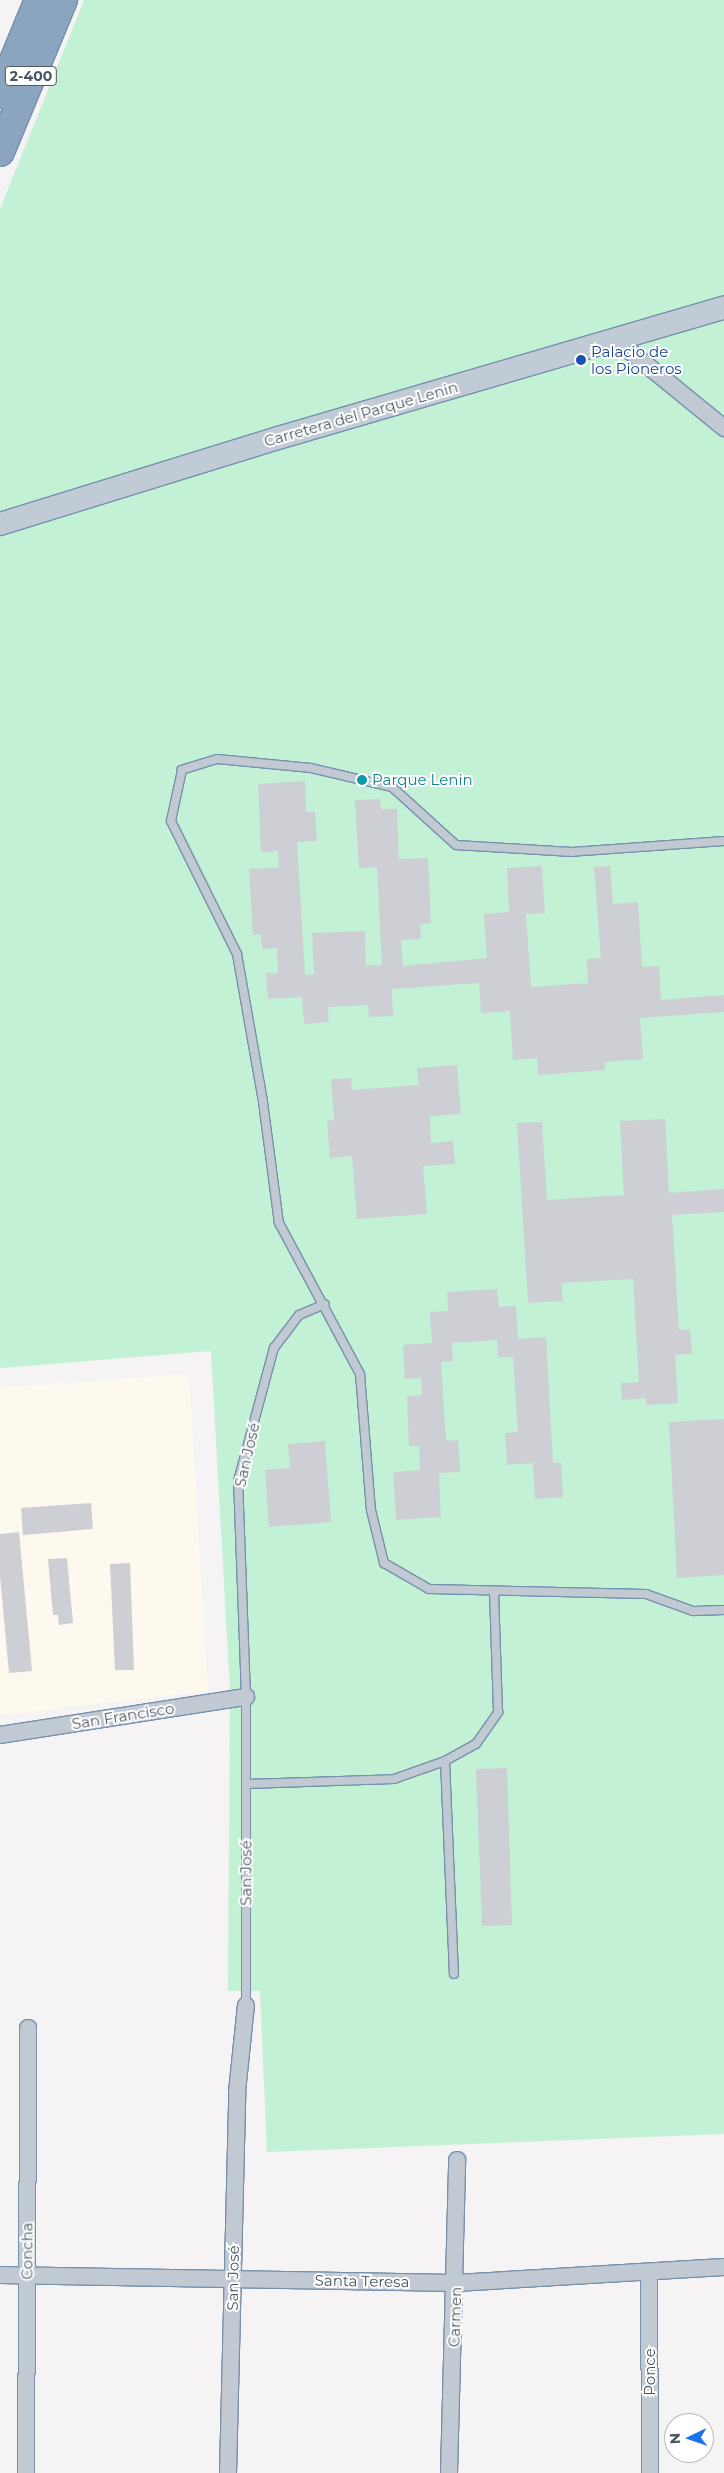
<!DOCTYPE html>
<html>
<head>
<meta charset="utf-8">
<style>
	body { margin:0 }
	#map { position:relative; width:724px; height:2473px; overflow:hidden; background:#f5f3f3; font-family:Montserrat,sans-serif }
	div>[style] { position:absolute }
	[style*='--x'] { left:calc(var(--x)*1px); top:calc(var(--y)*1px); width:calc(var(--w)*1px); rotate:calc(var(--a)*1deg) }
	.commercial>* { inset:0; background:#fdf9ef }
	.green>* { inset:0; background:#c3f1d5 }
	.building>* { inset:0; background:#cdcfd5 }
	.roads { filter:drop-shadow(1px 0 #7690ad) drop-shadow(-1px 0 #7690ad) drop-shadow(0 1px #7690ad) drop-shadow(0 -1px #7690ad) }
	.lane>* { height:8px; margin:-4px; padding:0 4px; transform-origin:4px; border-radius:4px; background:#c1cad2 }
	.street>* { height:16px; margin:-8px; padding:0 8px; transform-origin:8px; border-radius:8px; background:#c1cad2 }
	.secondary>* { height:22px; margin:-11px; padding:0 11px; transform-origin:11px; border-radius:11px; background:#c1cbd6 }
	.highway>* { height:28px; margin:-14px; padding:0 14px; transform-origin:14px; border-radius:14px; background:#8ba5c1 }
	.dots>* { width:14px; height:14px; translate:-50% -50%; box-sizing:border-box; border:2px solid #fff; border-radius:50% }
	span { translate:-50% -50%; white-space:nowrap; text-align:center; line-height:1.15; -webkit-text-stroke:4px #fff; paint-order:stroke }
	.shield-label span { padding:1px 4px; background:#fff; border:1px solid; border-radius:4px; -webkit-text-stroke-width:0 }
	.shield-label { font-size:14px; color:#4a5661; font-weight:700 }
	.transit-label { font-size:15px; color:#164399 }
	.left { translate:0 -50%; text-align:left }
	.street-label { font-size:15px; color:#4a5661 }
	.culture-label { font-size:15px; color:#0d838f }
	.north { position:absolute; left:664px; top:2413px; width:50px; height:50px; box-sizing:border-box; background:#fff; border:1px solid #b7bbc0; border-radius:50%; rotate:267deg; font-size:14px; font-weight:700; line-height:20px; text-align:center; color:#4a5661 }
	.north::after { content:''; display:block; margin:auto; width:18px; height:22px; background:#1a73e8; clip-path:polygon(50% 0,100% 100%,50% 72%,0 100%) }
</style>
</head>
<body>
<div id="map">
	<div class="commercial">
		<div style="clip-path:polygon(189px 1374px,208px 1691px,0 1715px,0 1388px)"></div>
	</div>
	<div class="green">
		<div style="clip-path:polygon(84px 0,724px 0,724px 2134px,267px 2152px,260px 1991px,228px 1991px,230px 1691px,211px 1351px,0 1368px,0 209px)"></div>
	</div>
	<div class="building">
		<div style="clip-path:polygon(305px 781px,306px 812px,315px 812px,317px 841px,297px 842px,305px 975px,314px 974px,312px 933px,365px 931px,366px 965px,382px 965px,377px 867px,359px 868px,355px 800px,380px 799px,381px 809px,397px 809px,399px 859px,428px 858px,431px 923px,420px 924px,421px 939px,401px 940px,403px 966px,487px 958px,484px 914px,509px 912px,507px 868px,542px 866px,545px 913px,526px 914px,531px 987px,588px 983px,587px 959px,601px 958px,594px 867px,610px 866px,613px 904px,638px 902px,642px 967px,659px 966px,661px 1000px,724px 995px,724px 1012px,640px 1018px,643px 1059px,605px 1062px,605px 1070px,538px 1075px,537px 1058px,513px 1060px,510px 1011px,481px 1013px,479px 983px,392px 989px,393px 1016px,369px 1017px,368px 1005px,328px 1007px,329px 1022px,304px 1024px,302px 997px,268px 999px,266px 973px,278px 973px,277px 948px,262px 949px,261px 934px,253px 935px,249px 869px,279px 868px,278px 851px,261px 852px,258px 784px)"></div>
		<div style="clip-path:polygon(457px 1065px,461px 1114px,430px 1116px,431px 1143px,453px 1141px,455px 1164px,423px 1166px,427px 1214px,357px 1219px,352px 1156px,330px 1158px,327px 1121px,334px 1120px,331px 1079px,351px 1078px,352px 1090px,419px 1085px,417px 1068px)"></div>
		<div style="clip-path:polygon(665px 1119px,669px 1193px,724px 1189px,724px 1212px,672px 1215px,679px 1330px,690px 1329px,692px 1354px,675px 1355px,678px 1403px,646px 1405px,646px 1398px,622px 1400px,621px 1383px,639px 1382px,633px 1279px,561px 1283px,563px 1301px,528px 1303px,517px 1123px,542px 1122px,547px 1200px,624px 1195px,620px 1121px)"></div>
		<div style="clip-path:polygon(497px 1289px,499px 1307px,516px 1306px,518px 1339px,546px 1337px,553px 1463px,561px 1463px,563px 1497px,535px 1499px,533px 1463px,507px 1465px,505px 1433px,518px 1432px,513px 1357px,498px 1357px,497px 1340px,452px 1343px,453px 1361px,441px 1362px,446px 1441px,458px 1440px,460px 1472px,439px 1473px,441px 1517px,396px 1520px,393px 1472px,420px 1470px,419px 1446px,409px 1446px,407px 1396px,422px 1395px,421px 1378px,405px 1379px,403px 1345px,432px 1343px,430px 1312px,448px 1311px,447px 1292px)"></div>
		<div style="clip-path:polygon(724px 1419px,724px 1575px,677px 1578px,669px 1422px)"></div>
		<div style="clip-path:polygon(325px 1441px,331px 1522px,269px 1527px,265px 1470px,290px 1468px,288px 1444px)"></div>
		<div style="clip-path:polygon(91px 1503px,93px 1529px,23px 1535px,21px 1508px)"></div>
		<div style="clip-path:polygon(19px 1532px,32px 1671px,9px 1673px,0 1576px,0 1534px)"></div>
		<div style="clip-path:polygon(67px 1558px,73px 1623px,59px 1625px,58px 1615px,53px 1615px,48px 1559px)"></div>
		<div style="clip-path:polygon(130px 1563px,134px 1670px,115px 1670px,110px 1564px)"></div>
		<div style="clip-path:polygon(507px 1768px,512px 1925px,482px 1926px,476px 1769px)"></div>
	</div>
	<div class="roads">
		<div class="lane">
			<div style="--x:724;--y:841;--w:152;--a:175.9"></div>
			<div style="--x:572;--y:852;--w:116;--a:-176.5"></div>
			<div style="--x:456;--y:845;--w:86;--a:-137.8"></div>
			<div style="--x:392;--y:787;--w:83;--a:-166.8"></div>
			<div style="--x:311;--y:768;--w:94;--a:-174.5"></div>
			<div style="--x:217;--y:759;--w:37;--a:163"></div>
			<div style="--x:182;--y:770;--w:52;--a:102.2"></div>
			<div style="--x:171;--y:821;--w:148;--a:63.6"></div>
			<div style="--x:237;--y:954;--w:150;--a:80"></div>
			<div style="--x:263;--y:1102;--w:122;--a:82.5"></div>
			<div style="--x:279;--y:1223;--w:171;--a:61.8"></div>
			<div style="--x:360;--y:1374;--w:136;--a:85.4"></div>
			<div style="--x:371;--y:1510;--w:55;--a:76.2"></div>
			<div style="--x:384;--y:1563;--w:52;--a:30"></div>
			<div style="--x:429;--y:1589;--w:217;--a:1.3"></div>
			<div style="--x:646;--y:1594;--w:50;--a:19.9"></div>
			<div style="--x:693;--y:1611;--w:31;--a:-2"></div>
			<div style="--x:445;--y:1761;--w:213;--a:87.6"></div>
			<div style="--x:247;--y:1784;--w:147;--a:-1.9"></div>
			<div style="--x:394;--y:1779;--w:54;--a:-19.4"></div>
			<div style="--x:445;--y:1761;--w:35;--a:-29"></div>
			<div style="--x:476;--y:1744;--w:39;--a:-55"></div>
			<div style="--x:498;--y:1712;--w:119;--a:-91.9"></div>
			<div style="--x:246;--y:2005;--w:308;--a:-90"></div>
			<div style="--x:246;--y:1697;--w:216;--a:-92.1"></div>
			<div style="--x:238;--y:1481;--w:138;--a:-74.9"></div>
			<div style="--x:274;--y:1348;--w:41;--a:-52.9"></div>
			<div style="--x:299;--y:1315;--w:28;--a:-23"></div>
		</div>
		<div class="street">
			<div style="--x:615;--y:339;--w:141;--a:39.2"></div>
			<div style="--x:0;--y:1735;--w:249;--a:-8.8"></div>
			<div style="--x:649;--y:2272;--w:201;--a:89.7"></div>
			<div style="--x:0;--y:2275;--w:456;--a:1"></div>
			<div style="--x:456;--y:2283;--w:268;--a:-3.4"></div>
			<div style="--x:26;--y:2473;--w:445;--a:-89.7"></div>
			<div style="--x:228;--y:2473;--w:381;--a:-88.6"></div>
			<div style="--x:237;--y:2092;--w:87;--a:-84.1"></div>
			<div style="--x:449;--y:2473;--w:313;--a:-88.5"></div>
		</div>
		<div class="secondary">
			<div style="--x:0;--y:524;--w:291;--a:-17.2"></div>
			<div style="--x:278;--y:438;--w:465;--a:-16.3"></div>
		</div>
		<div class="highway">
			<div style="--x:0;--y:94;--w:102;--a:-67.5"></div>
			<div style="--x:0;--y:152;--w:165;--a:-67.5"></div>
		</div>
	</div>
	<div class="dots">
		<div style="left:581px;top:360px;background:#1a4fb4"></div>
		<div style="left:362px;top:780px;background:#0f9aa8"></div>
	</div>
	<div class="shield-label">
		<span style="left:31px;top:76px">2-400</span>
	</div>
	<div class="transit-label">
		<span class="left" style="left:591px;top:360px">Palacio de<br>los Pioneros</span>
	</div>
	<div class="street-label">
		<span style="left:361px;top:414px;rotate:-16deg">Carretera del Parque Lenin</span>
		<span style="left:247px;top:1455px;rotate:-77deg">San José</span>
		<span style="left:123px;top:1716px;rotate:-9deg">San Francisco</span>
		<span style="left:246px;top:1873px;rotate:-90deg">San José</span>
		<span style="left:27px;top:2251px;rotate:-90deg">Concha</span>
		<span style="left:233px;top:2278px;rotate:-89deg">San José</span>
		<span style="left:362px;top:2281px;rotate:1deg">Santa Teresa</span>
		<span style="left:455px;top:2317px;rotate:-88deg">Carmen</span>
		<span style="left:650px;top:2372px;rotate:-90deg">Ponce</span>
	</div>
	<div class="culture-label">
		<span class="left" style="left:372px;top:780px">Parque Lenin</span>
	</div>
	<div class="north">N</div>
</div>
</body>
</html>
